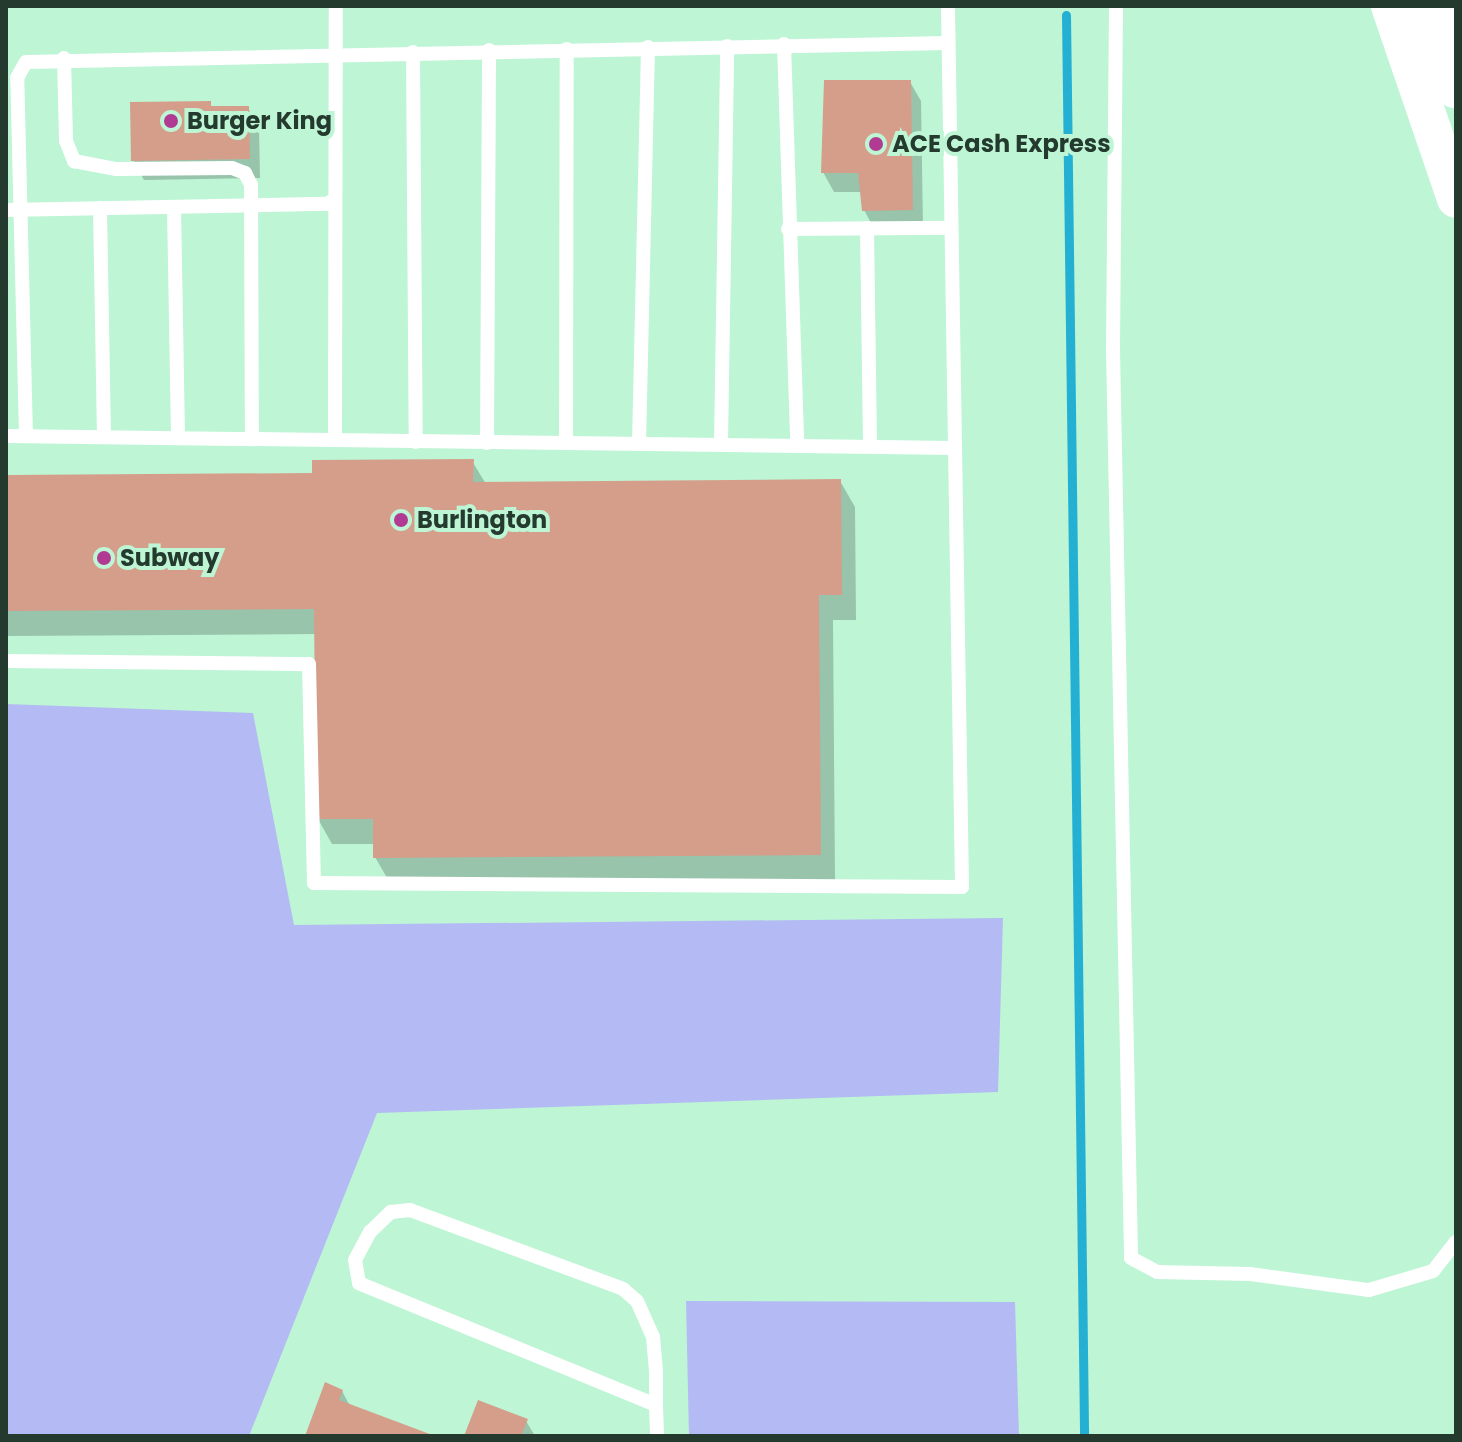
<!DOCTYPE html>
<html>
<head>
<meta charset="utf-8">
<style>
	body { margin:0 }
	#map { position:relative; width:1462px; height:1442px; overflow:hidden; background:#bdf5d5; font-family:Poppins,sans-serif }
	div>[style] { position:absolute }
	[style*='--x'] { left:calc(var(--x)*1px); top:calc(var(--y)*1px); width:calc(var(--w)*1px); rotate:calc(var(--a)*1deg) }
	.green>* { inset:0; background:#b4baf4 }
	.shadow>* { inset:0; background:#0003 }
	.stream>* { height:9px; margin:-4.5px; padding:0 4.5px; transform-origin:4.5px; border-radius:4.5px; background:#24b0d3 }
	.building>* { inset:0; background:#d59e8b }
	.lane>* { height:14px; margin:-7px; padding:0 7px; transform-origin:7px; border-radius:7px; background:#fff }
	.secondary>* { height:38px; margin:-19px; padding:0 19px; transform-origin:19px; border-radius:19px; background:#fff }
	.highway>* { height:44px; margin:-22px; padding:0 22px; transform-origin:22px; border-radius:22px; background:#fff }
	.dots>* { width:22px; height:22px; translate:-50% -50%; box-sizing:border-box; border:4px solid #bdf5d5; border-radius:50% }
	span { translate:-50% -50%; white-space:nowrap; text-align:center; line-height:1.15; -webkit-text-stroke:8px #bdf5d5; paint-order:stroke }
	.poi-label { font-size:24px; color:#243a2e; font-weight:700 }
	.left { translate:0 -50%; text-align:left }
	.frame { position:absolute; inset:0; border:8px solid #243a2e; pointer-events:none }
</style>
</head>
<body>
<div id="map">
	<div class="green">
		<div style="clip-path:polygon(6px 704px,253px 713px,294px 925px,1003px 918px,998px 1092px,377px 1113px,249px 1436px,6px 1436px)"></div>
		<div style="clip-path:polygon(686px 1301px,1015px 1302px,1019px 1436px,689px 1436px)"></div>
	</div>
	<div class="shadow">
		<div style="clip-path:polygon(910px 82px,921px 101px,923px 229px,875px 230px,864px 210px,862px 192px,834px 192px,823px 172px)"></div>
		<div style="clip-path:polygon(248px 108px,259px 127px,260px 178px,144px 180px,133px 160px)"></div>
		<div style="clip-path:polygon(472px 461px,486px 484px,840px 481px,855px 507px,856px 620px,833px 620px,835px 880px,390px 883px,375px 857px,375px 844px,332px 844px,318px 819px,316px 634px,6px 636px,6px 477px,314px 475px)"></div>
		<div style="clip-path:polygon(342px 1391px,350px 1406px,430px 1436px,307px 1436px)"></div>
		<div style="clip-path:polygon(526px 1421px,535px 1436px,466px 1436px)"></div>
	</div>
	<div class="stream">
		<div style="--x:1066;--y:15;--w:1421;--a:89.27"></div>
	</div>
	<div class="building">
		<div style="clip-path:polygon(824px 80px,911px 80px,913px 210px,862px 211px,858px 173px,821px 173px)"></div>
		<div style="clip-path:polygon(211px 101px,211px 106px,249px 106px,250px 159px,131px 161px,130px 102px)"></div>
		<div style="clip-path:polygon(474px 459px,473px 482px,841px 479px,842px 595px,819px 595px,821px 855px,373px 858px,373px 819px,316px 819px,314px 609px,6px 611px,6px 475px,312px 473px,312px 460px)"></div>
		<div style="clip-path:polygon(325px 1382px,343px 1390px,339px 1400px,435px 1436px,305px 1436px)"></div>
		<div style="clip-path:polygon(478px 1400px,528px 1419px,521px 1436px,464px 1436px)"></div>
	</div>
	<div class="lane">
		<div style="--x:1116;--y:6;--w:344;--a:90.5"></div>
		<div style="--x:1113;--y:350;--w:908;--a:88.86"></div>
		<div style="--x:1131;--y:1258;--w:30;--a:28"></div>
		<div style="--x:1157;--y:1272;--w:93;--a:1.2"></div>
		<div style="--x:1250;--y:1274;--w:120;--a:7.7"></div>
		<div style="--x:1369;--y:1290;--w:67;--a:-16.5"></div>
		<div style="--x:1433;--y:1271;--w:37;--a:-52"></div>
		<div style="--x:784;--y:44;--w:401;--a:88.1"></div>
		<div style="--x:413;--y:52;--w:390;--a:89.6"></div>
		<div style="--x:64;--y:58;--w:83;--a:88.6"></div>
		<div style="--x:66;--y:141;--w:22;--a:68"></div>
		<div style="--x:74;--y:161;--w:43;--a:10.8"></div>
		<div style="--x:116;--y:169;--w:116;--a:-0.5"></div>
		<div style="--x:232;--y:168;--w:14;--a:21"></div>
		<div style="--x:245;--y:173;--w:13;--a:63"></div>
		<div style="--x:251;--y:185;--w:254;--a:89.8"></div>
		<div style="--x:174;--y:207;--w:231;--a:89"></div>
		<div style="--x:100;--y:208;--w:229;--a:89"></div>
		<div style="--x:6;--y:210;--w:321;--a:-1.1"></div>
		<div style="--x:327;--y:204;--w:9;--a:-32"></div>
		<div style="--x:867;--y:228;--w:217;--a:89.2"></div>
		<div style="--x:788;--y:229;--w:163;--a:-0.4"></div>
		<div style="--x:6;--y:436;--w:949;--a:0.72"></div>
		<div style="--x:26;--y:436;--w:358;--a:-91.4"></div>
		<div style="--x:17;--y:78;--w:18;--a:-61"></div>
		<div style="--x:26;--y:62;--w:922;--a:-1.18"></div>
		<div style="--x:335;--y:440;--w:434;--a:-89.9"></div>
		<div style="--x:487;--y:443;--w:393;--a:-89.7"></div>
		<div style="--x:566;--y:443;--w:394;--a:-89.9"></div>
		<div style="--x:639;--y:444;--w:397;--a:-88.7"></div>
		<div style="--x:721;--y:444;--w:398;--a:-89.1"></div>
		<div style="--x:6;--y:661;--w:303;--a:0.6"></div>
		<div style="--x:309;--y:664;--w:219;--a:88.7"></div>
		<div style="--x:314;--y:883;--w:648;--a:0.35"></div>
		<div style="--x:962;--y:887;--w:881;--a:-90.91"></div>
		<div style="--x:656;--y:1405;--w:321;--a:-157.7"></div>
		<div style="--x:359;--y:1283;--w:23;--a:-100"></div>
		<div style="--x:355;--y:1260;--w:32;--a:-62"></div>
		<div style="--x:370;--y:1232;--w:29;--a:-44"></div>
		<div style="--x:391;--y:1212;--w:19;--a:-6"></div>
		<div style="--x:410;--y:1210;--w:227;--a:20.3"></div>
		<div style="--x:623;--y:1289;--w:18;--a:41"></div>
		<div style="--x:637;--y:1301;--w:39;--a:66"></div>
		<div style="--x:653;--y:1337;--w:36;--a:85"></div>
		<div style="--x:656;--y:1373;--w:32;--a:90"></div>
		<div style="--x:656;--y:1405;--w:31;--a:88"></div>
	</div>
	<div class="secondary">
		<div style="--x:1390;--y:6;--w:204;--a:71.1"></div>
	</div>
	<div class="highway">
		<div style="--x:1432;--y:6;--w:84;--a:73.3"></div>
	</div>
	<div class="dots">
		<div style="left:171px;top:121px;background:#b13b92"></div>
		<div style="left:876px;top:144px;background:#b13b92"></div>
		<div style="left:401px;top:520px;background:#b13b92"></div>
		<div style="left:104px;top:558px;background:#b13b92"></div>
	</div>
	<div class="poi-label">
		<span class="left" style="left:187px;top:121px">Burger King</span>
		<span class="left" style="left:892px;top:144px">ACE Cash Express</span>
		<span class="left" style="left:417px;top:520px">Burlington</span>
		<span class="left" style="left:120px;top:558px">Subway</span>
	</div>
	<div class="frame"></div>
</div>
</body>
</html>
